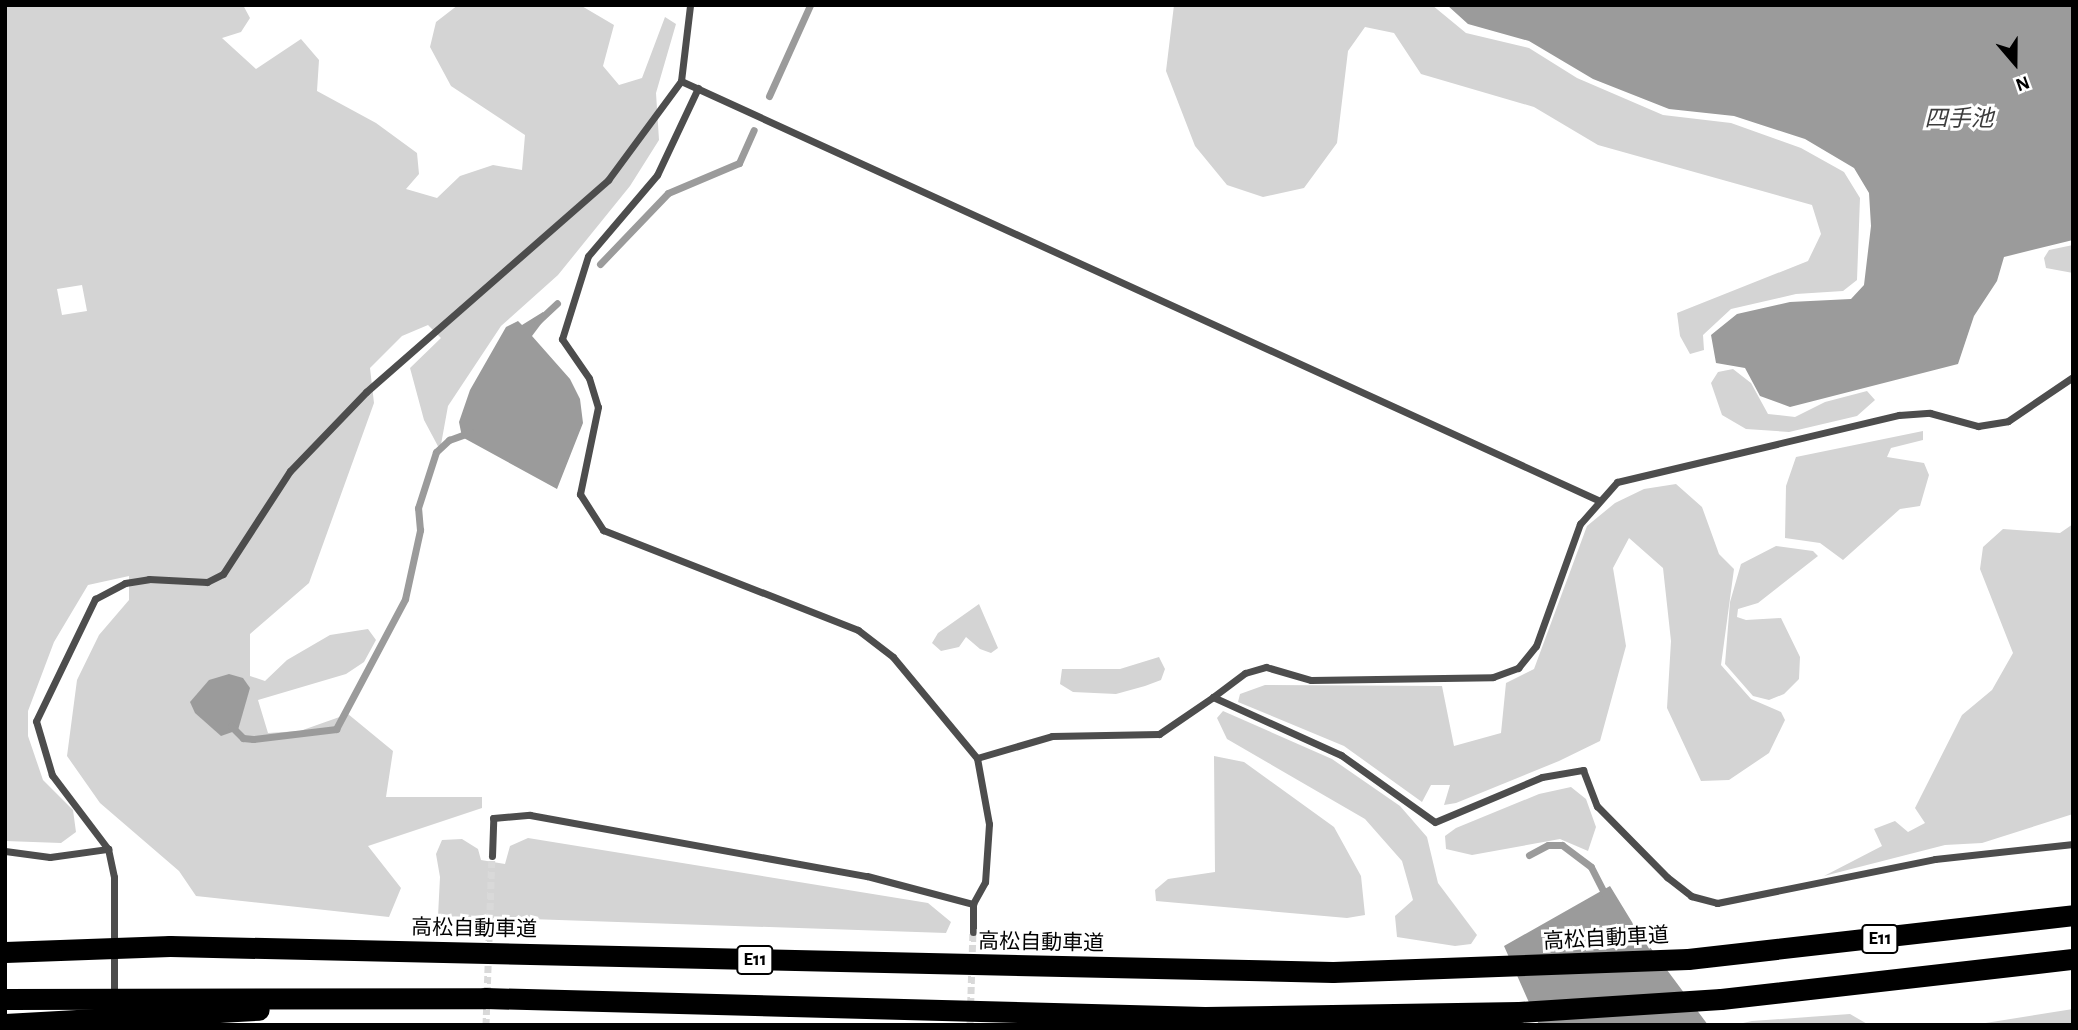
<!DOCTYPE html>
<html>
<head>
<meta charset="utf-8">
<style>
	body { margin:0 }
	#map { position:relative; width:2078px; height:1030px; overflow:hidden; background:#fff; font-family:"Alegreya Sans","Noto Sans JP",sans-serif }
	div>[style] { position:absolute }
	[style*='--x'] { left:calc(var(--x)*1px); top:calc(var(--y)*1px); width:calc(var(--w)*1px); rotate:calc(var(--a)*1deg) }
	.green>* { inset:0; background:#d4d4d4 }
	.water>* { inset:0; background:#9b9b9b }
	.stream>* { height:7px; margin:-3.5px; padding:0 3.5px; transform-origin:3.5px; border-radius:3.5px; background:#9b9b9b }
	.street-tunnel>* { height:7px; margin-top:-3.5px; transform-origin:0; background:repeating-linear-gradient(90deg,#d9d9d9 0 7px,transparent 0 10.5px) }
	.street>* { height:7px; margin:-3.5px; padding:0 3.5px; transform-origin:3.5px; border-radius:3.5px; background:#4d4d4d }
	.highway>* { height:21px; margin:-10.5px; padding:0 10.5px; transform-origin:10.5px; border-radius:10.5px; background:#000 }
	span { translate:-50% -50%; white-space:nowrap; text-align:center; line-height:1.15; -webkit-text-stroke:6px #fff; paint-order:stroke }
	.shield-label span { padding:2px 5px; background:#fff; border:2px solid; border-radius:5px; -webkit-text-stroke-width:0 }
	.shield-label { font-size:19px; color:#000; font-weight:700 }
	.street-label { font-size:21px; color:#000 }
	.water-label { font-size:23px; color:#3c3c3c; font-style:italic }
	.frame { position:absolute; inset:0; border:7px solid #000; pointer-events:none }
	.north { position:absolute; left:1980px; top:28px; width:70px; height:70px; -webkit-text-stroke:5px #fff; paint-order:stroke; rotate:160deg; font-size:19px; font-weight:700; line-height:28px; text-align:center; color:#000 }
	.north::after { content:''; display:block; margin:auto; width:24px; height:32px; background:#000; clip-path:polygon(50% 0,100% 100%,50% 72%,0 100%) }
</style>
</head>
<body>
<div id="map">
	<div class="green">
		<div style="clip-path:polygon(evenodd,5px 5px,243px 5px,250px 18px,241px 32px,222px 38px,256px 69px,301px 39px,319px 60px,317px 91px,376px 123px,417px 153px,419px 174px,406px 189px,437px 198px,460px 176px,493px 165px,522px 170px,525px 135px,451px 86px,430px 47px,436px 22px,458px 5px,580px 5px,614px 25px,603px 66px,619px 85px,642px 78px,665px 17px,676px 24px,656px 93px,659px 140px,630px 186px,558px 275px,501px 326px,448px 406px,440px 450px,424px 420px,410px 368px,441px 338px,428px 325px,402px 336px,370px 368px,374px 403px,309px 583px,250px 634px,250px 676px,265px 681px,287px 660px,330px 635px,368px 629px,376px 640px,364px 662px,346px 674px,258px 700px,268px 733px,300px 731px,348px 714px,393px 751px,386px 797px,482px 797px,482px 808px,368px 846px,401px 888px,389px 917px,196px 896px,179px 871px,100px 803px,67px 756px,77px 680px,99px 635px,129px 600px,129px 576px,88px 585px,54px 642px,28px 711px,28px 736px,43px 780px,73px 810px,76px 832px,61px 843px,5px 841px,5px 5px,82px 285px,87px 311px,62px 315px,57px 289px,82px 285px)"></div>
		<div style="clip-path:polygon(1174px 5px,1432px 5px,1466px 33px,1529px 48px,1577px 78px,1663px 115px,1731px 123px,1801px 148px,1844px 172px,1860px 198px,1857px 280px,1843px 291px,1796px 294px,1731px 309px,1703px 335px,1704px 350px,1690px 354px,1680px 336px,1677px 313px,1808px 261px,1821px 234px,1812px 205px,1598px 145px,1534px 107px,1421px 74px,1394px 33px,1365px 27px,1348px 51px,1337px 143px,1304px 188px,1263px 197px,1227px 185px,1195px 146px,1166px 71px)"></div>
		<div style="clip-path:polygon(2073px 245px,2073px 273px,2046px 268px,2044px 258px,2049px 250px)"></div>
		<div style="clip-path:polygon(1733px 369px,1751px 383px,1768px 414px,1795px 417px,1825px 402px,1867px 391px,1875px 400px,1857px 416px,1789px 432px,1746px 429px,1722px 415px,1711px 383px,1718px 372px)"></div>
		<div style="clip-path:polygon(1923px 431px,1923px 440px,1891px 448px,1887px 457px,1924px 463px,1929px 475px,1920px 506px,1900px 509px,1843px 560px,1820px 543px,1785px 538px,1786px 486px,1796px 457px)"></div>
		<div style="clip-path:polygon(1676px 484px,1702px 507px,1719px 554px,1734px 569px,1721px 665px,1751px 699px,1781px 712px,1785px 720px,1769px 753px,1729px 780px,1701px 781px,1667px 708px,1671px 641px,1663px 568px,1629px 538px,1613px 568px,1626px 646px,1600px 741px,1559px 761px,1456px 803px,1444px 805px,1450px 785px,1431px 785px,1422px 802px,1344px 746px,1238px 702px,1240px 694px,1265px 685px,1442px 686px,1454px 746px,1501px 733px,1506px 683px,1534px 669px,1587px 526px,1615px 503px,1644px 489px)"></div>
		<div style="clip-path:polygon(2073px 524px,2073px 814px,1982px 843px,1945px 845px,1824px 876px,1882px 846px,1874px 829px,1895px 821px,1908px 832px,1925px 823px,1915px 808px,1962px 715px,1992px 690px,2013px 653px,1980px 569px,1983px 547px,2003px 529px,2060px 533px)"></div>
		<div style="clip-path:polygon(1776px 546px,1813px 551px,1818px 556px,1758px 603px,1738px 609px,1737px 617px,1746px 620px,1781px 618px,1800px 657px,1799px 679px,1784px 694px,1769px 700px,1753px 696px,1725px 664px,1730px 602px,1741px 564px)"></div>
		<div style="clip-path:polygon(979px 604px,998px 648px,991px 653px,980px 649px,966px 637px,959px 647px,941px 651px,932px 643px,938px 633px)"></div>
		<div style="clip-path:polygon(1159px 657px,1165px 669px,1161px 680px,1145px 686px,1116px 694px,1073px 692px,1060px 684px,1062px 669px,1120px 669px)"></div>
		<div style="clip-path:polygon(1223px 711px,1332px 759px,1400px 806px,1427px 837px,1438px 883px,1477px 935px,1471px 944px,1455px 946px,1397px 937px,1395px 916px,1413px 900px,1402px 861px,1365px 819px,1227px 739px,1217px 718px)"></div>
		<div style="clip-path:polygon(1214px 756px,1244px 762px,1334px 827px,1361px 876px,1365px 915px,1347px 918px,1156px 901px,1155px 890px,1168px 879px,1215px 872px)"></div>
		<div style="clip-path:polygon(1571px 787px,1586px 799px,1596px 827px,1588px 851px,1560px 839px,1472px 855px,1446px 849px,1445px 836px,1456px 828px,1539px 794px)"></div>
		<div style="clip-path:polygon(528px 838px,928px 903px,951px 922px,946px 933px,438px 916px,440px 877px,436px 854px,442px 840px,462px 839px,478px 849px,481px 860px,505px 864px,510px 846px)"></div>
		<div style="clip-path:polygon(2073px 1009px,2073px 1025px,1973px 1025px)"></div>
		<div style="clip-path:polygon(1850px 1014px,1869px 1025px,1734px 1025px,1752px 1021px)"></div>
	</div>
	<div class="water">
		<div style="clip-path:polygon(1447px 5px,2073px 5px,2073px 240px,2004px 257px,1997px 281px,1974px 316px,1958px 364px,1790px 407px,1760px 396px,1745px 368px,1716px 363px,1711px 335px,1737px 314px,1790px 302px,1851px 299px,1864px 285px,1871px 226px,1869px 193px,1854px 168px,1805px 139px,1734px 116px,1669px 109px,1593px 79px,1529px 41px,1468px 24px)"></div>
		<div style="clip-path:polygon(543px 312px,547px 316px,532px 336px,570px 379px,580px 399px,583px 423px,557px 489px,462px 437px,459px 422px,470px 390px,506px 327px,518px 321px,522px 325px)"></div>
		<div style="clip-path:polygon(229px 674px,243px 678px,250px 688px,238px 730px,221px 736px,195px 713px,190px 702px,209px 680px)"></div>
		<div style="clip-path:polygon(1610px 886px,1635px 927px,1708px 1025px,1539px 1025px,1504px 946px)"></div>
	</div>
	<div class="stream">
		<div style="--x:769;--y:96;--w:100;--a:-65.7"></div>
		<div style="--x:600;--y:264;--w:98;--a:-46.2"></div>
		<div style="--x:668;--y:193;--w:77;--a:-22.9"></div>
		<div style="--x:739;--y:163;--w:36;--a:-66"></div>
		<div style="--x:538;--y:321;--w:26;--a:-43"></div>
		<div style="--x:231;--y:726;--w:17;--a:45"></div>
		<div style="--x:243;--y:738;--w:10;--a:6"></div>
		<div style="--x:253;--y:739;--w:84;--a:-6.9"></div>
		<div style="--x:336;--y:729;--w:147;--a:-62"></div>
		<div style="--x:405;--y:599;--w:71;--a:-77.7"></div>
		<div style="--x:420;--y:530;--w:22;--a:-95"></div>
		<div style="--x:418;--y:508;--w:59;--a:-72.2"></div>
		<div style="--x:436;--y:452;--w:18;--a:-43"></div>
		<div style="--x:449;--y:440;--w:23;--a:-20"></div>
		<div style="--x:1529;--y:855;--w:21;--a:-28"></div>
		<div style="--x:1548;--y:845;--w:14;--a:0"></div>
		<div style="--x:1562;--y:845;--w:36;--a:37"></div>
		<div style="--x:1591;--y:867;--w:33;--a:63"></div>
	</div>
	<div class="street-tunnel">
		<div style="--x:486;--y:1025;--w:169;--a:-88"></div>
		<div style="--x:970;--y:1025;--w:93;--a:-88.2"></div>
	</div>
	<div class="street">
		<div style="--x:681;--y:81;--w:1008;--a:24.56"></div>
		<div style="--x:698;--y:88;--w:96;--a:115.2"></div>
		<div style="--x:657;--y:175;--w:106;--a:130.4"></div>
		<div style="--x:588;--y:256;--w:87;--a:107.4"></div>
		<div style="--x:562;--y:339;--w:47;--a:55.3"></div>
		<div style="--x:589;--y:378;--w:30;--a:73"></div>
		<div style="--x:598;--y:407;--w:89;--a:101.7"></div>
		<div style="--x:580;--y:494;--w:43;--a:57.4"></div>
		<div style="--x:603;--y:530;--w:274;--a:21.4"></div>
		<div style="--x:858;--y:630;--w:44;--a:37.6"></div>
		<div style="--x:893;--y:657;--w:131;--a:50.3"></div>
		<div style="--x:977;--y:758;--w:67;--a:79.7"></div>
		<div style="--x:989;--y:824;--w:58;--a:93.9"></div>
		<div style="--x:985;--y:882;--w:25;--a:119"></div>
		<div style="--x:973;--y:904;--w:28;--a:90"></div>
		<div style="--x:1213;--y:697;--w:40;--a:-37"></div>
		<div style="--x:1245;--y:673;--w:22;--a:-16"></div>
		<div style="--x:1266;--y:667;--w:47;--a:16.1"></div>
		<div style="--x:1311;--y:680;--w:182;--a:-0.9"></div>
		<div style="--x:1493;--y:677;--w:27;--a:-20"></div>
		<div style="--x:1518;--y:668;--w:28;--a:-51"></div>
		<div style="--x:1536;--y:646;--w:130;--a:-70.2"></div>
		<div style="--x:1580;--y:524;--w:56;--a:-48.6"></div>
		<div style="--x:1617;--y:482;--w:290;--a:-13.4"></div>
		<div style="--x:1899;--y:415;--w:31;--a:-4"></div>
		<div style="--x:1930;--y:413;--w:50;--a:15.2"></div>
		<div style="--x:1978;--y:426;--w:30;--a:-9"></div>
		<div style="--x:2008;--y:421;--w:78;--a:-34.1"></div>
		<div style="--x:977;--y:758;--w:78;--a:-16.3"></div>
		<div style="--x:1052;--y:736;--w:107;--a:-1.1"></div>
		<div style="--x:1159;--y:734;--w:65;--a:-34.4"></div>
		<div style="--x:1213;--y:697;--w:141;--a:24.4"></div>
		<div style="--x:1341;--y:755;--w:115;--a:35.5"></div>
		<div style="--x:1435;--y:822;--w:116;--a:-22.8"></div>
		<div style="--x:1542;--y:777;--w:42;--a:-9.7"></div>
		<div style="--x:1583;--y:770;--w:39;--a:69"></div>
		<div style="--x:1597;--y:806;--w:100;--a:45.4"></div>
		<div style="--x:1667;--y:877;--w:31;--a:38"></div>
		<div style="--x:1691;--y:896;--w:27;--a:15"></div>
		<div style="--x:1717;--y:903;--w:222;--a:-11.4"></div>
		<div style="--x:1935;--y:859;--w:139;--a:-6.2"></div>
		<div style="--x:5;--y:851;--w:45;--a:7.6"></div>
		<div style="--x:50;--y:857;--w:59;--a:-7.9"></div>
		<div style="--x:492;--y:856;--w:38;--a:-88"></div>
		<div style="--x:493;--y:818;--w:37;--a:-5"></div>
		<div style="--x:530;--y:815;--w:342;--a:10.3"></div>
		<div style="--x:867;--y:876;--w:110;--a:14.8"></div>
		<div style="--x:114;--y:996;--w:119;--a:-90"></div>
		<div style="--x:114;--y:877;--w:29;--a:-102"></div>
		<div style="--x:108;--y:849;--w:93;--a:-127.1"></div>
		<div style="--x:52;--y:775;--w:56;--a:-106.5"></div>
		<div style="--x:36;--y:721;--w:136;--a:-64.2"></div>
		<div style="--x:95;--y:599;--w:34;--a:-28"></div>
		<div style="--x:125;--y:583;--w:24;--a:-9"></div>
		<div style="--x:149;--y:579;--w:58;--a:3"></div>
		<div style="--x:207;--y:582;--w:18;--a:-27"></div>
		<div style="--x:223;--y:574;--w:123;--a:-57"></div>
		<div style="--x:290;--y:471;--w:110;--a:-46.1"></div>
		<div style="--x:366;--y:392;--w:322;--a:-41.2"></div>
		<div style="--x:608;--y:180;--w:123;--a:-53.6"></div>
		<div style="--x:681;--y:81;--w:77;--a:-83.2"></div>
	</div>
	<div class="highway">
		<div style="--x:5;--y:952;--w:165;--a:-2.1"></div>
		<div style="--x:170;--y:946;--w:1163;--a:1.28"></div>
		<div style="--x:1333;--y:972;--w:355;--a:-2.1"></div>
		<div style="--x:1688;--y:959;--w:388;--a:-6.5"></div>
		<div style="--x:5;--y:999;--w:480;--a:-0.1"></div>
		<div style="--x:485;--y:998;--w:720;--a:1.51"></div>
		<div style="--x:1205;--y:1017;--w:314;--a:-0.9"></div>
		<div style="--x:1519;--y:1012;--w:202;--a:-3.7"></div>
		<div style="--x:1721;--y:999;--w:354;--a:-6.5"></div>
		<div style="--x:5;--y:1024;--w:254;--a:-3.2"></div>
	</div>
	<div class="shield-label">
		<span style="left:1880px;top:939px">E11</span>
		<span style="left:755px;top:960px">E11</span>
	</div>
	<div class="street-label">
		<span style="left:474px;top:929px;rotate:1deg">高松自動車道</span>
		<span style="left:1606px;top:939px;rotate:-3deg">高松自動車道</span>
		<span style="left:1041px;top:943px;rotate:1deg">高松自動車道</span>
	</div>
	<div class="water-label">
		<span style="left:1959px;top:120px">四手池</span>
	</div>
	<div class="frame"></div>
	<div class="north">N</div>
</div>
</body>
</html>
